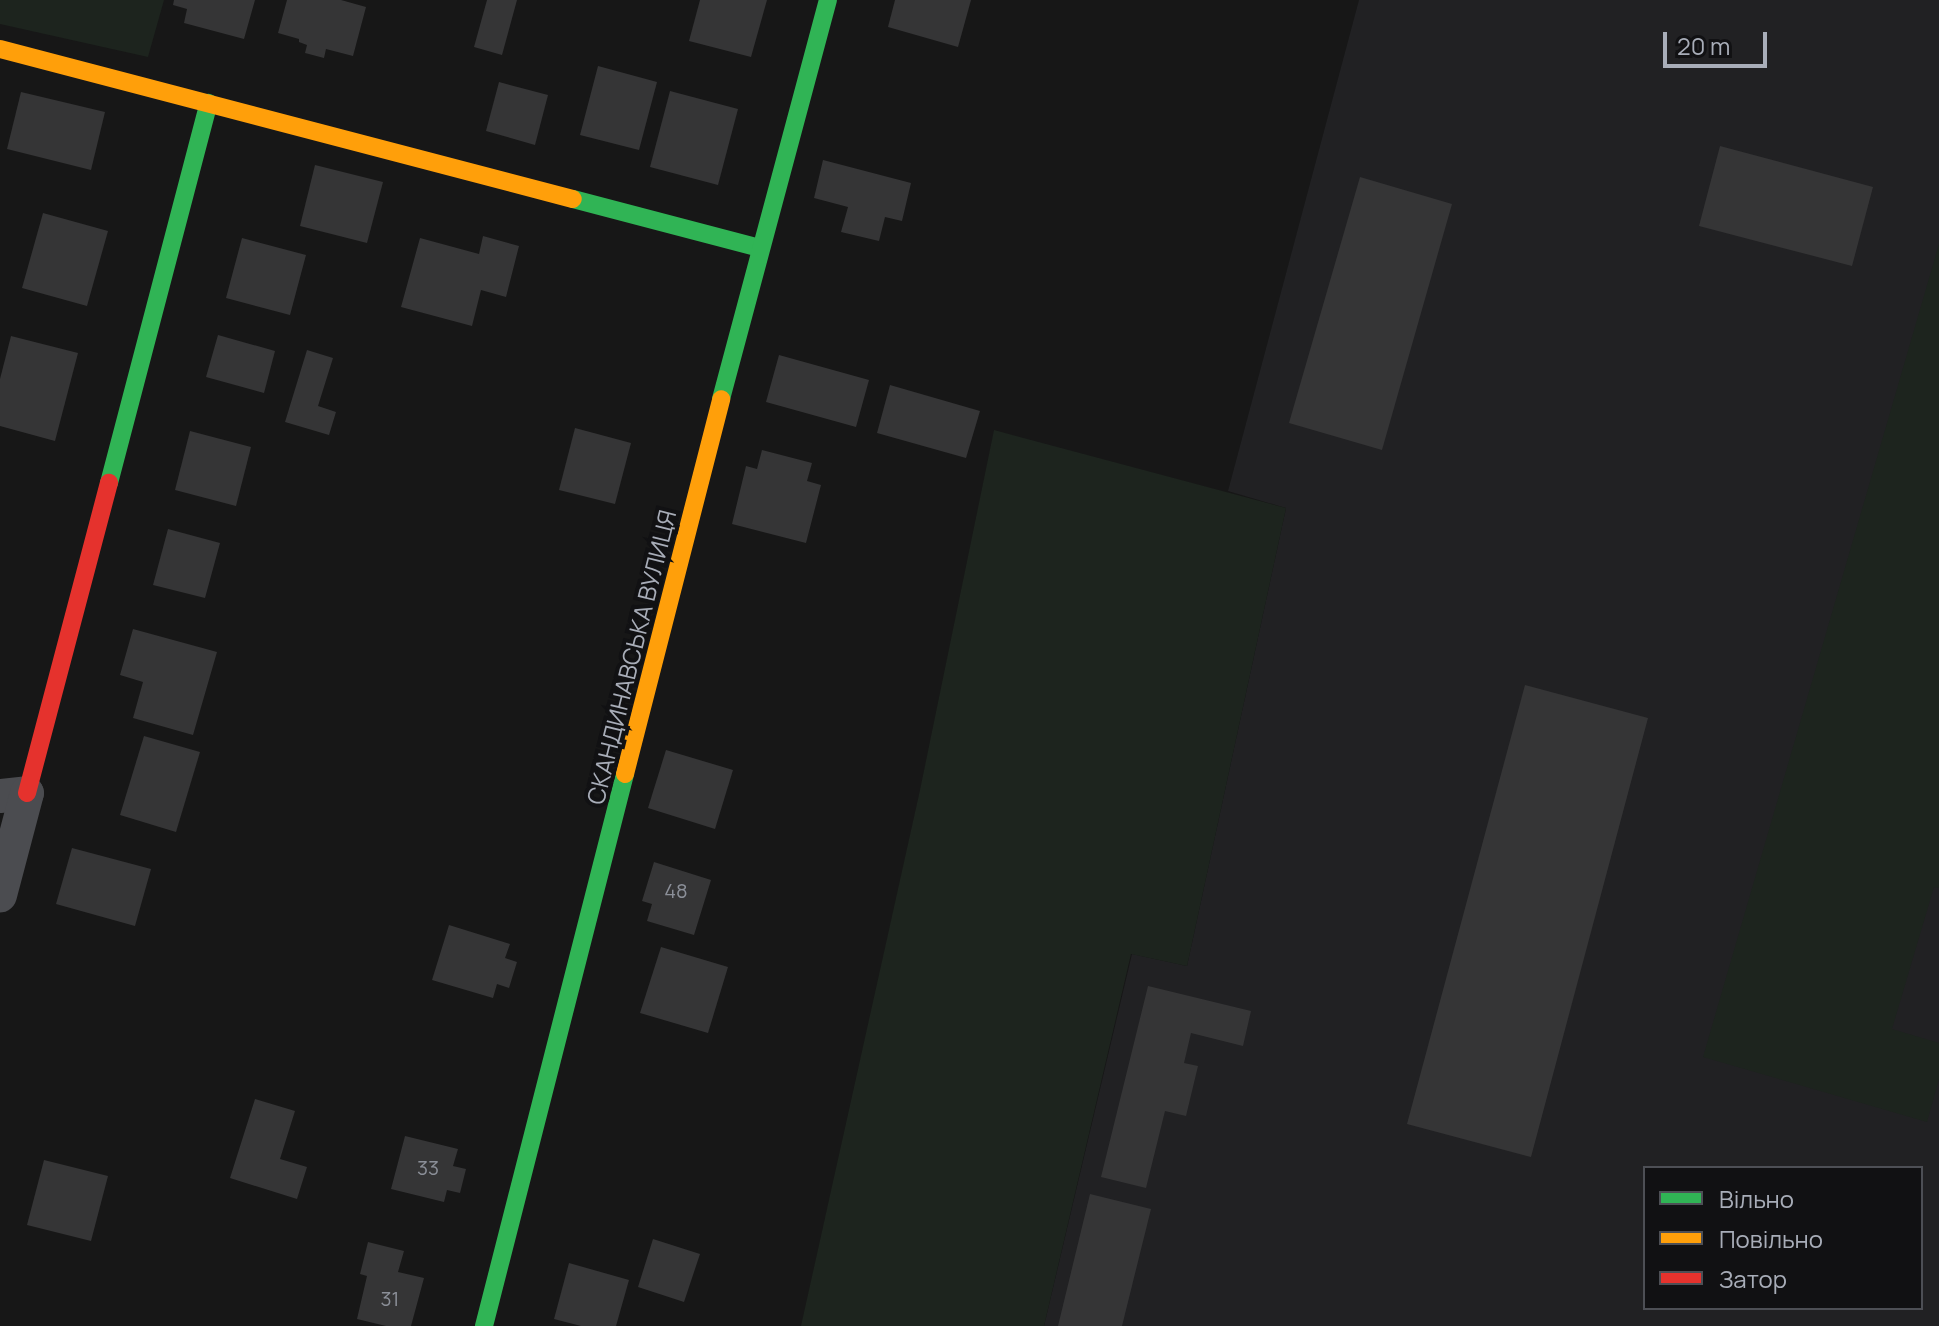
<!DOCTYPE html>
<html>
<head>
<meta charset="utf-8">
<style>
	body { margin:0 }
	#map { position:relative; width:1939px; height:1326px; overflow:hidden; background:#171717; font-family:Manrope,sans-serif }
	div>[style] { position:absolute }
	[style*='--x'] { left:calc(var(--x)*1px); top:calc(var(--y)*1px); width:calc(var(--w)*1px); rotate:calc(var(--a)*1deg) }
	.built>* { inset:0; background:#212123 }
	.green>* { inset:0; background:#1d241e }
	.building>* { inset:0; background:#353536 }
	.street>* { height:34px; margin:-17px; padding:0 17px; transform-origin:17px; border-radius:17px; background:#4b4c50 }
	.fast>* { height:18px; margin:-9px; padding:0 9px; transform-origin:9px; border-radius:9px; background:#30b455 }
	.slow>* { height:18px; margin:-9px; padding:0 9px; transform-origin:9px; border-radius:9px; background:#ff9f0a }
	.jam>* { height:18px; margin:-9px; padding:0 9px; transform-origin:9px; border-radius:9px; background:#e5322d }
	span { translate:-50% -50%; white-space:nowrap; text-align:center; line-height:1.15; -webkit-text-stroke:8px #111113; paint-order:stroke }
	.number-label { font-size:20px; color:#8b8f98 }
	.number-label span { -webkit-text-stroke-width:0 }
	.street-label { font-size:24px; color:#a8adb8 }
	.legend { position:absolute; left:1643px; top:1166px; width:280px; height:144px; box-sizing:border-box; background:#111113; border:2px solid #4d4f55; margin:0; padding:10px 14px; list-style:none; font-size:24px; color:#a8adb8 }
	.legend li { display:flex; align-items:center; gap:16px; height:40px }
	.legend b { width:40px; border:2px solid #4d4f55 }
	.scale { position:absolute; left:1663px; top:32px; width:104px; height:36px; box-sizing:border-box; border:4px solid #a8adb8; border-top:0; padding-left:10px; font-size:24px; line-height:28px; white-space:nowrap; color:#a8adb8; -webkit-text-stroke:6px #111113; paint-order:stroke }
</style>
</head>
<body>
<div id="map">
	<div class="built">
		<div style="clip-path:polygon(evenodd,1359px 0,1939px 0,1939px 1326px,1044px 1326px,1132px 954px,1187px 966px,1286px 508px,1228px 491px,1359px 0,1645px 1168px,1921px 1168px,1921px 1308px,1645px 1308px,1645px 1168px)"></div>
	</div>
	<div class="green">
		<div style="clip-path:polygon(0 0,164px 0,148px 57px,0 24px)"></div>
		<div style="clip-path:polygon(1939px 244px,1939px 888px,1934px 887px,1892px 1029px,1939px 1043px,1939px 1079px,1927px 1122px,1703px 1057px)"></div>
		<div style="clip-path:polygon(994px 430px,1286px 508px,1187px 966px,1131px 954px,1044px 1326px,801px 1326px,920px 790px)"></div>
	</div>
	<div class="building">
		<div style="clip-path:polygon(174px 0,255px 0,244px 39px,184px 23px,187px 9px,173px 5px)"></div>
		<div style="clip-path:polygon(287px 0,341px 0,366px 7px,353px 56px,326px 49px,324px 58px,305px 53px,307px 45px,299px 42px,299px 39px,278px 33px)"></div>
		<div style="clip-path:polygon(487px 0,517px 0,502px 55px,474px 47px)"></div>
		<div style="clip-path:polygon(700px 0,767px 0,751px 57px,689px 41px)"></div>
		<div style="clip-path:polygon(895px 0,971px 0,958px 47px,888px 27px)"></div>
		<div style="clip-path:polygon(598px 66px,657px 82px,639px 150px,580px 135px)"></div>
		<div style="clip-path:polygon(499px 82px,548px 95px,535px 145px,486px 131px)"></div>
		<div style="clip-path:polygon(670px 91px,738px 109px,718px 185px,650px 167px)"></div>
		<div style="clip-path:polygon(21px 92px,105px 112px,91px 170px,7px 149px)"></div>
		<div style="clip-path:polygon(1720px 146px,1873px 187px,1852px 266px,1699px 226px)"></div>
		<div style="clip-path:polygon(823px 160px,911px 183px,902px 221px,885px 217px,879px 241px,841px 232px,848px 207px,814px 198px)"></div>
		<div style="clip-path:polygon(315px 165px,383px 182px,367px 243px,300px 226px)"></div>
		<div style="clip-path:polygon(1360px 177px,1452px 204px,1382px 450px,1289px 423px)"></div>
		<div style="clip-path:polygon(43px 213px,108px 231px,87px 306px,22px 288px)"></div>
		<div style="clip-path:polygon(483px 236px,519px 246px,506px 297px,481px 290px,472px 326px,401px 307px,420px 238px,479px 254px)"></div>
		<div style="clip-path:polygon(242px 238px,306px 255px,290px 315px,226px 298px)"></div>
		<div style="clip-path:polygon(218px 335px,275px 351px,264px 393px,206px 377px)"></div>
		<div style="clip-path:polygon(11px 336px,78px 353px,55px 441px,0 426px,0 379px)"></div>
		<div style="clip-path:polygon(307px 350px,333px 358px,318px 406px,336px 412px,329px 435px,285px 422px)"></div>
		<div style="clip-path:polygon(779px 355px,869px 380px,856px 427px,766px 402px)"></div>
		<div style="clip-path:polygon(890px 385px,980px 411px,966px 458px,877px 433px)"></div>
		<div style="clip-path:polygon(575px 428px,631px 443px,615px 504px,559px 490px)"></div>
		<div style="clip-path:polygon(190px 431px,251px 447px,236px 506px,175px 490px)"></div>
		<div style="clip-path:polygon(762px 450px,812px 463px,807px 481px,821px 485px,806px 543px,732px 524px,746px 466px,757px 469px)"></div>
		<div style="clip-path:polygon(168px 529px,220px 543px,205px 598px,153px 585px)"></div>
		<div style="clip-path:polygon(133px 629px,217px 652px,193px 735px,133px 718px,143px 682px,120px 675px)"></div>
		<div style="clip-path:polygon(1525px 685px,1648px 718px,1531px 1157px,1407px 1124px)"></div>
		<div style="clip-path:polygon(144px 736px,200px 752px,176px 832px,120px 815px)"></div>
		<div style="clip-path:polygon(666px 750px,733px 770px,715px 829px,648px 808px)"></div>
		<div style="clip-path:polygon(72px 848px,151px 869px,135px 926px,56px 904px)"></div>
		<div style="clip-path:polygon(654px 862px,711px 880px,694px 935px,647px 921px,652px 904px,642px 901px)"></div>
		<div style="clip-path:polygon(449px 925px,510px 944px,505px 958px,517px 962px,509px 988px,497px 984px,493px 998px,432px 980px)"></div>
		<div style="clip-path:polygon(661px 947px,728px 967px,708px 1033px,640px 1013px)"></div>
		<div style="clip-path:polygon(1148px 986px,1251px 1011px,1243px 1046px,1191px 1033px,1184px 1063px,1198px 1066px,1186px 1116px,1165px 1111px,1146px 1188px,1101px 1177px)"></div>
		<div style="clip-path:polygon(255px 1099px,295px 1111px,280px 1159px,307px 1167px,297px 1199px,230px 1178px)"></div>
		<div style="clip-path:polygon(405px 1136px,458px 1149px,453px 1166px,466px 1169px,460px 1193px,447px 1190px,444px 1202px,391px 1189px)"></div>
		<div style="clip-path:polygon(44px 1160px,108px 1176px,91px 1241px,27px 1225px)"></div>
		<div style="clip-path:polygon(1090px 1194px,1151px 1209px,1122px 1326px,1058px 1326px)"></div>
		<div style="clip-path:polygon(653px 1239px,700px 1254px,684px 1302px,638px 1287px)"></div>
		<div style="clip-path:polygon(368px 1242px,404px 1251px,398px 1272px,424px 1278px,411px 1326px,386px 1326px,357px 1319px,367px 1276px,360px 1274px)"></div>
		<div style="clip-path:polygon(569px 1263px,629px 1280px,616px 1326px,581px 1326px,554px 1319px)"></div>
	</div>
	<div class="street">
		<div style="--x:0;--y:796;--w:27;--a:-6"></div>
		<div style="--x:27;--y:793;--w:106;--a:104.8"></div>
	</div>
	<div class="fast">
		<div style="--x:573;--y:199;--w:193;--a:14.7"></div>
		<div style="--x:721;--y:399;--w:413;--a:-75"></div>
		<div style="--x:109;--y:483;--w:393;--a:-75.3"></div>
		<div style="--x:484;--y:1326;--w:570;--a:-75.67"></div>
	</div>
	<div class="slow">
		<div style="--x:0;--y:49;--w:592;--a:14.67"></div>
		<div style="--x:625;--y:774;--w:387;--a:-75.6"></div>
	</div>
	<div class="jam">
		<div style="--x:27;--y:793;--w:321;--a:-75.2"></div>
	</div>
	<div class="number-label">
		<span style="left:676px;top:890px">48</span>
		<span style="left:428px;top:1167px">33</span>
		<span style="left:390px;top:1298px">31</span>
	</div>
	<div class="street-label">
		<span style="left:631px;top:657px;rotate:-76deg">СКАНДИНАВСЬКА ВУЛИЦЯ</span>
	</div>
	<ul class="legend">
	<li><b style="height:10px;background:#30b455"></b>Вільно</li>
	<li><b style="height:10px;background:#ff9f0a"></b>Повільно</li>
	<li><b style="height:10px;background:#e5322d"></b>Затор</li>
	</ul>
	<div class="scale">20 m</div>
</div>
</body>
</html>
